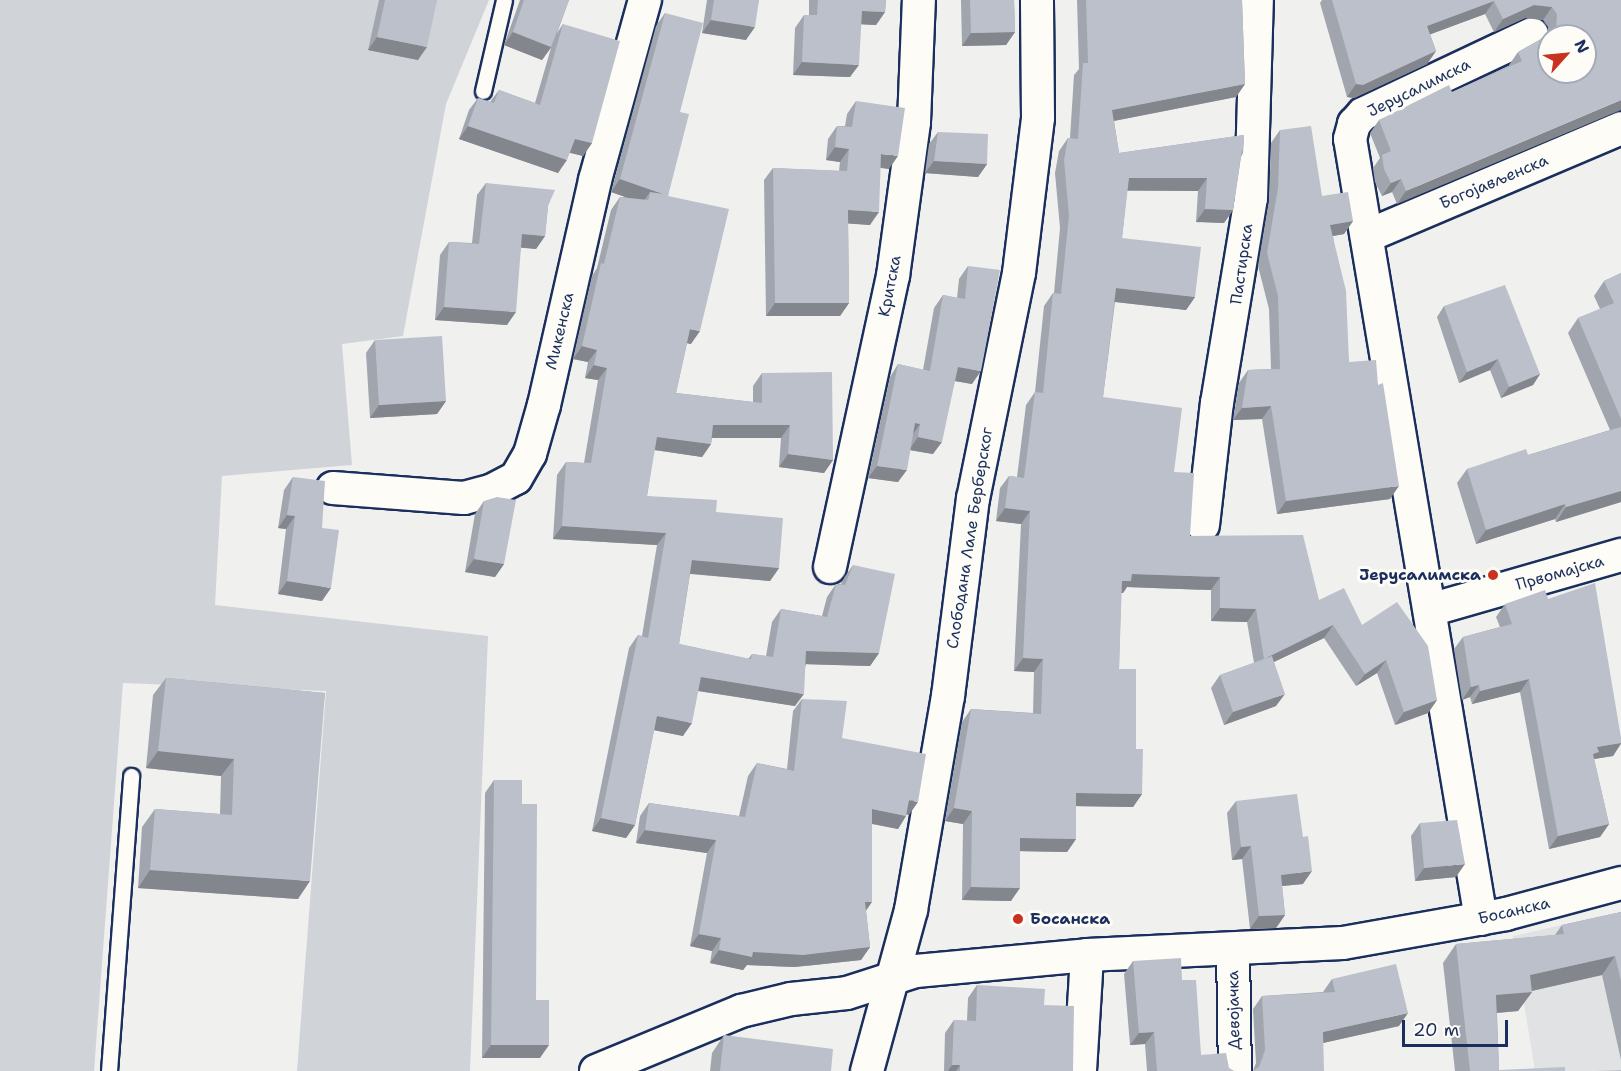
<!DOCTYPE html>
<html>
<head>
<meta charset="utf-8">
<style>
	body { margin:0 }
	#map { position:relative; width:1621px; height:1071px; overflow:hidden; background:#f0f0ee; font-family:"Shantell Sans",sans-serif }
	div>[style] { position:absolute }
	[style*='--x'] { left:calc(var(--x)*1px); top:calc(var(--y)*1px); width:calc(var(--w)*1px); rotate:calc(var(--a)*1deg) }
	.built>* { inset:0; background:#e0e2e3 }
	.green>* { inset:0; background:#d0d3d8 }
	.roads { filter:drop-shadow(2px 0 #1b2f5e) drop-shadow(-2px 0 #1b2f5e) drop-shadow(0 2px #1b2f5e) drop-shadow(0 -2px #1b2f5e) }
	.lane>* { height:15px; margin:-7.5px; padding:0 7.5px; transform-origin:7.5px; border-radius:7.5px; background:#fdfcf7 }
	.street>* { height:32px; margin:-16px; padding:0 16px; transform-origin:16px; border-radius:16px; background:#fdfcf7 }
	.wall>* { inset:0; background:#a1a5ae }
	.shaded-wall>* { inset:0; background:#83868d }
	.building>* { inset:0; background:#bbc0ca }
	.dots>* { width:16px; height:16px; translate:-50% -50%; box-sizing:border-box; border:3px solid #fdfcf7; border-radius:50% }
	span { translate:-50% -50%; white-space:nowrap; text-align:center; line-height:1.15; -webkit-text-stroke:6px #fdfcf7; paint-order:stroke }
	.street-label { font-size:16px; color:#1b2f5e }
	.poi-label { font-size:16px; color:#1b2f5e; font-weight:700 }
	.right { translate:-100% -50%; text-align:right }
	.left { translate:0 -50%; text-align:left }
	.north { position:absolute; left:1537px; top:24px; width:60px; height:60px; box-sizing:border-box; background:#fdfcf7; border:2px solid #a3aaba; border-radius:50%; rotate:63deg; font-size:16px; font-weight:700; line-height:24px; text-align:center; color:#1b2f5e }
	.north::after { content:''; display:block; margin:auto; width:21px; height:27px; background:#c8321e; clip-path:polygon(50% 0,100% 100%,50% 72%,0 100%) }
	.scale { position:absolute; left:1402px; top:1020px; width:106px; height:27px; box-sizing:border-box; border:3px solid #1b2f5e; border-top:0; padding-left:8px; font-size:18px; line-height:21px; white-space:nowrap; color:#1b2f5e; -webkit-text-stroke:4px #fdfcf7; paint-order:stroke }
</style>
</head>
<body>
<div id="map">
	<div class="built">
		<div style="clip-path:polygon(1621px 912px,1621px 1071px,1535px 1071px,1513px 936px)"></div>
	</div>
	<div class="green">
		<div style="clip-path:polygon(0 0,489px 0,446px 104px,403px 336px,342px 344px,352px 465px,222px 476px,215px 605px,488px 636px,470px 1071px,297px 1071px,326px 691px,123px 683px,94px 1071px,0 1071px)"></div>
	</div>
	<div class="roads">
		<div class="lane">
			<div style="--x:483;--y:91;--w:93;--a:-77"></div>
			<div style="--x:109;--y:1071;--w:296;--a:-85.7"></div>
		</div>
		<div class="street">
			<div style="--x:1367;--y:236;--w:276;--a:-23"></div>
			<div style="--x:333;--y:488;--w:131;--a:4.4"></div>
			<div style="--x:464;--y:498;--w:30;--a:-15"></div>
			<div style="--x:493;--y:490;--w:26;--a:-28"></div>
			<div style="--x:516;--y:478;--w:28;--a:-60"></div>
			<div style="--x:530;--y:454;--w:51;--a:-74.1"></div>
			<div style="--x:544;--y:405;--w:231;--a:-77.2"></div>
			<div style="--x:595;--y:180;--w:187;--a:-74.5"></div>
			<div style="--x:1203;--y:525;--w:123;--a:-83.5"></div>
			<div style="--x:1217;--y:403;--w:208;--a:-80.6"></div>
			<div style="--x:1251;--y:198;--w:198;--a:-88.3"></div>
			<div style="--x:830;--y:567;--w:298;--a:-77.8"></div>
			<div style="--x:893;--y:276;--w:155;--a:-82.2"></div>
			<div style="--x:914;--y:122;--w:122;--a:-87.7"></div>
			<div style="--x:1430;--y:610;--w:199;--a:-16.1"></div>
			<div style="--x:1481;--y:919;--w:791;--a:-99.53"></div>
			<div style="--x:1350;--y:139;--w:16;--a:-75"></div>
			<div style="--x:1354;--y:124;--w:13;--a:-48"></div>
			<div style="--x:1363;--y:114;--w:187;--a:-25.3"></div>
			<div style="--x:1233;--y:949;--w:122;--a:89.1"></div>
			<div style="--x:596;--y:1071;--w:157;--a:-22.5"></div>
			<div style="--x:741;--y:1011;--w:51;--a:-13.5"></div>
			<div style="--x:791;--y:999;--w:56;--a:-6.1"></div>
			<div style="--x:847;--y:993;--w:72;--a:-17.7"></div>
			<div style="--x:916;--y:971;--w:172;--a:-5.3"></div>
			<div style="--x:1087;--y:955;--w:256;--a:-2.7"></div>
			<div style="--x:1343;--y:943;--w:166;--a:-10.1"></div>
			<div style="--x:1506;--y:914;--w:119;--a:-15.1"></div>
			<div style="--x:867;--y:1071;--w:167;--a:-74.7"></div>
			<div style="--x:911;--y:910;--w:217;--a:-80.2"></div>
			<div style="--x:948;--y:696;--w:199;--a:-82.8"></div>
			<div style="--x:973;--y:499;--w:231;--a:-78.5"></div>
			<div style="--x:1019;--y:273;--w:156;--a:-83"></div>
			<div style="--x:1038;--y:118;--w:118;--a:-90.5"></div>
			<div style="--x:1080;--y:1071;--w:116;--a:-86.5"></div>
		</div>
	</div>
	<div class="wall">
		<div style="clip-path:polygon(379px 0,437px 0,418px 60px,368px 50px)"></div>
		<div style="clip-path:polygon(520px 0,569px 0,557px 33px,563px 24px,592px 143px,583px 156px,570px 152px,558px 173px,459px 139px,469px 110px,478px 98px,490px 102px,499px 90px,535px 103px,551px 48px,542px 60px,504px 45px)"></div>
		<div style="clip-path:polygon(707px 0,759px 0,746px 40px,702px 33px)"></div>
		<div style="clip-path:polygon(809px 0,886px 0,885px 12px,876px 25px,861px 24px,850px 77px,793px 75px,795px 28px,804px 15px,809px 15px)"></div>
		<div style="clip-path:polygon(961px 0,1014px 0,1015px 32px,1006px 45px,962px 46px)"></div>
		<div style="clip-path:polygon(1077px 0,1242px 0,1245px 84px,1236px 97px,1114px 121px,1119px 153px,1244px 135px,1243px 153px,1241px 157px,1233px 210px,1224px 223px,1196px 222px,1198px 191px,1127px 191px,1122px 238px,1195px 297px,1186px 310px,1115px 302px,1103px 397px,1174px 472px,1190px 536px,1319px 600px,1362px 625px,1437px 700px,1428px 713px,1395px 725px,1377px 673px,1356px 686px,1324px 638px,1274px 662px,1276px 706px,1224px 725px,1211px 688px,1220px 675px,1254px 663px,1247px 622px,1211px 621px,1211px 590px,1127px 587px,1123px 593px,1121px 593px,1119px 669px,1136px 749px,1142px 794px,1133px 807px,1076px 806px,1076px 839px,1067px 852px,1020px 851px,1011px 901px,962px 900px,963px 824px,945px 821px,962px 722px,971px 709px,1033px 713px,1034px 672px,1014px 671px,1021px 524px,996px 521px,1000px 488px,1009px 476px,1017px 477px,1026px 405px,1035px 392px,1044px 306px,1053px 293px,1054px 293px,1060px 228px,1055px 173px,1059px 151px,1068px 138px,1070px 138px,1074px 75px,1079px 69px)"></div>
		<div style="clip-path:polygon(1322px 0,1621px 0,1397px 204px,1392px 192px,1382px 196px,1375px 182px,1373px 168px,1380px 158px,1370px 133px,1379px 120px,1452px 92px,1509px 66px,1509px 65px,1518px 52px,1548px 35px,1548px 27px,1543px 20px,1525px 18px,1494px 32px,1485px 14px,1430px 34px,1436px 51px,1427px 64px,1354px 98px,1347px 97px,1320px 3px)"></div>
		<div style="clip-path:polygon(665px 13px,680px 112px,668px 196px,691px 344px,687px 343px,676px 393px,753px 402px,753px 386px,762px 373px,833px 460px,824px 473px,779px 467px,781px 438px,712px 438px,711px 444px,702px 457px,654px 450px,647px 496px,716px 512px,779px 568px,770px 581px,690px 574px,679px 644px,748px 659px,752px 654px,766px 656px,772px 622px,781px 609px,822px 616px,827px 597px,836px 584px,841px 584px,844px 578px,853px 565px,879px 653px,870px 666px,806px 664px,795px 706px,698px 691px,683px 736px,654px 730px,635px 825px,626px 838px,592px 831px,629px 648px,638px 635px,642px 636px,657px 545px,553px 539px,557px 475px,566px 462px,584px 463px,598px 380px,585px 378px,588px 362px,573px 359px,592px 276px,597px 268px,611px 210px,620px 197px,626px 197px,611px 192px,656px 26px)"></div>
		<div style="clip-path:polygon(856px 101px,889px 169px,880px 168px,870px 225px,848px 223px,849px 303px,840px 316px,766px 316px,764px 180px,773px 168px,839px 171px,840px 162px,826px 160px,828px 139px,837px 126px,845px 126px,847px 114px)"></div>
		<div style="clip-path:polygon(1280px 130px,1322px 196px,1353px 221px,1344px 234px,1333px 236px,1349px 362px,1378px 385px,1390px 499px,1277px 514px,1262px 419px,1233px 420px,1239px 383px,1248px 370px,1271px 369px,1269px 309px,1258px 266px,1269px 201px,1271px 143px)"></div>
		<div style="clip-path:polygon(938px 132px,987px 164px,978px 177px,925px 173px,929px 144px)"></div>
		<div style="clip-path:polygon(486px 183px,548px 206px,545px 236px,536px 249px,521px 247px,507px 325px,435px 320px,440px 255px,449px 242px,472px 243px,477px 195px)"></div>
		<div style="clip-path:polygon(968px 266px,972px 384px,955px 381px,933px 454px,910px 450px,898px 482px,868px 478px,890px 377px,898px 364px,923px 370px,934px 308px,943px 295px,957px 298px,959px 279px)"></div>
		<div style="clip-path:polygon(1621px 273px,1621px 502px,1556px 522px,1555px 519px,1476px 544px,1457px 483px,1467px 469px,1528px 455px,1610px 430px,1568px 333px,1578px 318px,1600px 309px,1594px 296px,1604px 281px)"></div>
		<div style="clip-path:polygon(1444px 306px,1540px 374px,1533px 385px,1501px 398px,1490px 370px,1459px 383px,1437px 317px)"></div>
		<div style="clip-path:polygon(375px 340px,446px 401px,437px 414px,370px 418px,366px 353px)"></div>
		<div style="clip-path:polygon(293px 477px,322px 528px,322px 601px,278px 594px,286px 529px,278px 528px,284px 490px)"></div>
		<div style="clip-path:polygon(484px 501px,504px 564px,495px 577px,465px 572px,475px 514px)"></div>
		<div style="clip-path:polygon(1548px 599px,1621px 738px,1621px 744px,1613px 756px,1594px 759px,1609px 824px,1600px 837px,1549px 849px,1520px 692px,1472px 704px,1470px 697px,1462px 700px,1454px 649px,1463px 637px,1500px 627px,1496px 617px,1505px 604px)"></div>
		<div style="clip-path:polygon(166px 678px,325px 693px,298px 899px,138px 888px,142px 827px,155px 809px,220px 814px,221px 776px,146px 768px,153px 695px)"></div>
		<div style="clip-path:polygon(802px 699px,842px 738px,909px 815px,907px 814px,898px 829px,872px 824px,866px 911px,870px 947px,861px 960px,794px 967px,747px 965px,743px 970px,710px 963px,712px 951px,690px 946px,707px 853px,636px 843px,640px 816px,649px 803px,739px 816px,748px 776px,757px 763px,787px 769px,793px 711px)"></div>
		<div style="clip-path:polygon(494px 780px,522px 804px,540px 1058px,482px 1058px,485px 793px)"></div>
		<div style="clip-path:polygon(1236px 801px,1303px 884px,1282px 886px,1285px 915px,1276px 928px,1250px 929px,1242px 859px,1232px 860px,1227px 813px)"></div>
		<div style="clip-path:polygon(1420px 823px,1456px 877px,1415px 881px,1411px 836px)"></div>
		<div style="clip-path:polygon(1621px 912px,1621px 1060px,1602px 975px,1532px 991px,1532px 992px,1518px 1011px,1497px 1013px,1499px 1070px,1565px 1071px,1455px 1071px,1443px 963px,1456px 944px,1555px 935px,1562px 925px)"></div>
		<div style="clip-path:polygon(1133px 961px,1182px 980px,1201px 1055px,1234px 1071px,1147px 1071px,1145px 1044px,1130px 1045px,1124px 974px)"></div>
		<div style="clip-path:polygon(1332px 979px,1399px 1026px,1323px 1043px,1253px 1071px,1256px 1063px,1253px 1009px,1262px 996px,1323px 992px)"></div>
		<div style="clip-path:polygon(977px 985px,1044px 1005px,1073px 1071px,944px 1071px,945px 1033px,954px 1020px,967px 1021px,968px 998px)"></div>
		<div style="clip-path:polygon(724px 1035px,831px 1071px,710px 1071px,712px 1053px)"></div>
	</div>
	<div class="shaded-wall">
		<div style="clip-path:polygon(1494px 1px,1485px 14px,1418px 39px,1427px 26px)"></div>
		<div style="clip-path:polygon(1534px 5px,1552px 7px,1543px 20px,1525px 18px,1494px 32px,1503px 19px)"></div>
		<div style="clip-path:polygon(862px 11px,885px 12px,876px 25px,853px 24px)"></div>
		<div style="clip-path:polygon(711px 20px,755px 27px,746px 40px,702px 33px)"></div>
		<div style="clip-path:polygon(513px 32px,551px 47px,542px 60px,504px 45px)"></div>
		<div style="clip-path:polygon(1015px 32px,1006px 45px,962px 46px,971px 33px)"></div>
		<div style="clip-path:polygon(377px 37px,427px 47px,418px 60px,368px 50px)"></div>
		<div style="clip-path:polygon(1436px 51px,1427px 64px,1354px 98px,1347px 97px,1356px 84px)"></div>
		<div style="clip-path:polygon(802px 62px,859px 65px,850px 77px,793px 75px)"></div>
		<div style="clip-path:polygon(1245px 84px,1236px 97px,1103px 123px,1112px 110px)"></div>
		<div style="clip-path:polygon(1621px 100px,1621px 110px,1397px 204px,1406px 191px)"></div>
		<div style="clip-path:polygon(468px 126px,567px 160px,558px 173px,459px 139px)"></div>
		<div style="clip-path:polygon(575px 139px,592px 143px,583px 156px,566px 152px)"></div>
		<div style="clip-path:polygon(835px 147px,849px 149px,840px 162px,826px 160px)"></div>
		<div style="clip-path:polygon(881px 154px,898px 156px,889px 169px,872px 166px)"></div>
		<div style="clip-path:polygon(934px 161px,987px 164px,978px 177px,925px 173px)"></div>
		<div style="clip-path:polygon(1129px 178px,1207px 178px,1198px 191px,1120px 190px)"></div>
		<div style="clip-path:polygon(620px 179px,663px 194px,648px 200px,650px 192px,642px 203px,611px 192px)"></div>
		<div style="clip-path:polygon(1401px 179px,1392px 192px,1382px 196px,1391px 183px)"></div>
		<div style="clip-path:polygon(1205px 209px,1233px 210px,1224px 223px,1196px 222px)"></div>
		<div style="clip-path:polygon(848px 210px,879px 212px,870px 225px,839px 223px)"></div>
		<div style="clip-path:polygon(1353px 221px,1344px 234px,1322px 238px,1330px 225px)"></div>
		<div style="clip-path:polygon(522px 234px,545px 236px,536px 249px,513px 247px)"></div>
		<div style="clip-path:polygon(1116px 288px,1195px 297px,1186px 310px,1107px 301px)"></div>
		<div style="clip-path:polygon(775px 303px,849px 303px,840px 316px,766px 316px)"></div>
		<div style="clip-path:polygon(444px 307px,516px 312px,507px 325px,435px 320px)"></div>
		<div style="clip-path:polygon(690px 329px,700px 331px,691px 344px,681px 342px)"></div>
		<div style="clip-path:polygon(582px 346px,597px 350px,588px 362px,573px 359px)"></div>
		<div style="clip-path:polygon(1498px 359px,1490px 370px,1459px 383px,1467px 372px)"></div>
		<div style="clip-path:polygon(594px 365px,607px 368px,598px 380px,585px 378px)"></div>
		<div style="clip-path:polygon(958px 367px,981px 371px,972px 384px,949px 380px)"></div>
		<div style="clip-path:polygon(1540px 374px,1533px 385px,1501px 398px,1509px 387px)"></div>
		<div style="clip-path:polygon(446px 401px,437px 414px,370px 418px,379px 405px)"></div>
		<div style="clip-path:polygon(1271px 406px,1262px 419px,1233px 420px,1242px 408px)"></div>
		<div style="clip-path:polygon(915px 423px,920px 424px,911px 437px)"></div>
		<div style="clip-path:polygon(713px 425px,790px 425px,781px 438px,704px 438px)"></div>
		<div style="clip-path:polygon(657px 437px,711px 444px,702px 457px,648px 449px)"></div>
		<div style="clip-path:polygon(918px 437px,942px 442px,933px 454px,909px 450px)"></div>
		<div style="clip-path:polygon(788px 454px,833px 460px,824px 473px,779px 467px)"></div>
		<div style="clip-path:polygon(877px 466px,907px 470px,898px 482px,868px 478px)"></div>
		<div style="clip-path:polygon(1399px 486px,1390px 499px,1277px 514px,1286px 501px)"></div>
		<div style="clip-path:polygon(1621px 491px,1621px 502px,1556px 522px,1566px 507px)"></div>
		<div style="clip-path:polygon(1565px 504px,1555px 519px,1476px 544px,1486px 530px)"></div>
		<div style="clip-path:polygon(1005px 508px,1030px 511px,1021px 524px,996px 521px)"></div>
		<div style="clip-path:polygon(287px 515px,295px 516px,286px 529px,278px 528px)"></div>
		<div style="clip-path:polygon(562px 526px,666px 533px,657px 545px,553px 539px)"></div>
		<div style="clip-path:polygon(474px 559px,504px 564px,495px 577px,465px 572px)"></div>
		<div style="clip-path:polygon(692px 560px,779px 568px,770px 581px,683px 573px)"></div>
		<div style="clip-path:polygon(1132px 574px,1220px 577px,1211px 590px,1127px 587px,1123px 593px,1113px 593px,1122px 581px)"></div>
		<div style="clip-path:polygon(287px 581px,331px 588px,322px 601px,278px 594px)"></div>
		<div style="clip-path:polygon(1220px 608px,1256px 609px,1247px 622px,1211px 621px)"></div>
		<div style="clip-path:polygon(1333px 625px,1324px 638px,1255px 671px,1264px 659px)"></div>
		<div style="clip-path:polygon(806px 651px,879px 653px,870px 666px,797px 664px)"></div>
		<div style="clip-path:polygon(1023px 658px,1043px 659px,1034px 672px,1014px 671px)"></div>
		<div style="clip-path:polygon(1386px 660px,1377px 673px,1356px 686px,1365px 674px)"></div>
		<div style="clip-path:polygon(701px 677px,804px 694px,795px 706px,692px 690px)"></div>
		<div style="clip-path:polygon(1529px 679px,1520px 692px,1472px 704px,1480px 691px)"></div>
		<div style="clip-path:polygon(1479px 685px,1470px 697px,1462px 700px,1471px 687px)"></div>
		<div style="clip-path:polygon(1285px 694px,1276px 706px,1224px 725px,1233px 712px)"></div>
		<div style="clip-path:polygon(1437px 700px,1428px 713px,1395px 725px,1404px 712px)"></div>
		<div style="clip-path:polygon(657px 716px,692px 723px,683px 736px,648px 729px)"></div>
		<div style="clip-path:polygon(1621px 743px,1613px 756px,1594px 759px,1584px 766px,1597px 747px)"></div>
		<div style="clip-path:polygon(158px 751px,234px 759px,221px 776px,146px 768px)"></div>
		<div style="clip-path:polygon(1076px 793px,1142px 794px,1133px 807px,1067px 806px)"></div>
		<div style="clip-path:polygon(909px 800px,918px 802px,909px 815px,900px 813px)"></div>
		<div style="clip-path:polygon(954px 808px,972px 811px,963px 824px,945px 821px)"></div>
		<div style="clip-path:polygon(872px 809px,906px 816px,898px 829px,863px 822px)"></div>
		<div style="clip-path:polygon(601px 818px,635px 825px,626px 838px,592px 831px)"></div>
		<div style="clip-path:polygon(1609px 824px,1600px 837px,1549px 849px,1558px 836px)"></div>
		<div style="clip-path:polygon(645px 830px,716px 840px,707px 853px,636px 843px)"></div>
		<div style="clip-path:polygon(1020px 838px,1076px 839px,1067px 852px,1011px 851px)"></div>
		<div style="clip-path:polygon(1251px 846px,1242px 859px,1232px 860px,1241px 847px)"></div>
		<div style="clip-path:polygon(1465px 864px,1456px 877px,1415px 881px,1424px 868px)"></div>
		<div style="clip-path:polygon(150px 870px,310px 881px,298px 899px,138px 888px)"></div>
		<div style="clip-path:polygon(1312px 871px,1303px 884px,1272px 887px,1281px 875px)"></div>
		<div style="clip-path:polygon(971px 887px,1020px 888px,1011px 901px,962px 900px)"></div>
		<div style="clip-path:polygon(865px 902px,872px 902px,863px 915px)"></div>
		<div style="clip-path:polygon(1285px 915px,1276px 928px,1250px 929px,1259px 916px)"></div>
		<div style="clip-path:polygon(699px 934px,721px 938px,712px 951px,690px 946px)"></div>
		<div style="clip-path:polygon(870px 947px,861px 960px,794px 967px,747px 965px,743px 970px,710px 963px,719px 950px,753px 952px)"></div>
		<div style="clip-path:polygon(1615px 956px,1602px 975px,1522px 993px,1532px 992px,1518px 1011px,1483px 1014px,1496px 995px,1530px 975px)"></div>
		<div style="clip-path:polygon(1408px 1013px,1399px 1026px,1314px 1045px,1323px 1032px)"></div>
		<div style="clip-path:polygon(1154px 1032px,1145px 1044px,1130px 1045px,1139px 1033px)"></div>
		<div style="clip-path:polygon(491px 1045px,549px 1045px,540px 1058px,482px 1058px)"></div>
		<div style="clip-path:polygon(952px 1065px,960px 1065px,956px 1071px,948px 1071px)"></div>
	</div>
	<div class="building">
		<div style="clip-path:polygon(385px 0,437px 0,427px 47px,377px 37px)"></div>
		<div style="clip-path:polygon(524px 0,569px 0,551px 47px,513px 32px)"></div>
		<div style="clip-path:polygon(714px 0,759px 0,755px 27px,711px 20px)"></div>
		<div style="clip-path:polygon(818px 0,886px 0,885px 12px,862px 11px,859px 65px,802px 62px,804px 15px,817px 15px)"></div>
		<div style="clip-path:polygon(970px 0,1014px 0,1015px 32px,971px 33px)"></div>
		<div style="clip-path:polygon(1086px 0,1242px 0,1245px 84px,1112px 110px,1119px 153px,1244px 135px,1243px 153px,1242px 149px,1233px 210px,1205px 209px,1207px 178px,1129px 178px,1122px 238px,1201px 247px,1195px 297px,1116px 288px,1103px 397px,1182px 408px,1174px 472px,1194px 473px,1190px 536px,1303px 535px,1319px 600px,1344px 588px,1362px 625px,1397px 602px,1428px 646px,1437px 700px,1404px 712px,1386px 660px,1365px 674px,1333px 625px,1264px 659px,1256px 609px,1220px 608px,1220px 577px,1132px 574px,1131px 581px,1122px 581px,1119px 669px,1136px 669px,1136px 749px,1143px 749px,1142px 794px,1076px 793px,1076px 839px,1020px 838px,1020px 888px,971px 887px,972px 811px,954px 808px,971px 709px,1041px 714px,1043px 659px,1023px 658px,1030px 511px,1005px 508px,1009px 476px,1024px 478px,1035px 392px,1043px 393px,1053px 293px,1061px 294px,1069px 216px,1064px 160px,1068px 138px,1078px 139px,1083px 63px,1088px 63px)"></div>
		<div style="clip-path:polygon(evenodd,1332px 0,1621px 0,1621px 100px,1406px 191px,1401px 179px,1391px 183px,1384px 169px,1382px 155px,1391px 151px,1379px 120px,1449px 85px,1452px 92px,1522px 61px,1518px 52px,1556px 31px,1557px 14px,1552px 7px,1534px 5px,1503px 19px,1494px 1px,1427px 26px,1436px 51px,1363px 85px,1356px 84px,1332px 0,1549px 36px,1585px 36px,1585px 72px,1549px 72px,1549px 36px)"></div>
		<div style="clip-path:polygon(665px 13px,703px 23px,680px 112px,689px 114px,668px 196px,729px 209px,700px 331px,690px 329px,676px 393px,762px 403px,762px 373px,832px 372px,833px 460px,788px 454px,790px 425px,713px 425px,711px 444px,657px 437px,647px 496px,717px 500px,716px 512px,783px 518px,779px 568px,692px 560px,679px 644px,751px 659px,752px 654px,773px 657px,781px 609px,827px 617px,836px 584px,845px 585px,853px 565px,895px 574px,879px 653px,806px 651px,804px 694px,701px 677px,692px 723px,657px 716px,635px 825px,601px 818px,638px 635px,648px 638px,666px 533px,562px 526px,566px 462px,591px 463px,607px 368px,594px 365px,597px 350px,582px 346px,601px 263px,604px 264px,620px 197px,648px 200px,650px 192px,663px 194px,620px 179px)"></div>
		<div style="clip-path:polygon(563px 24px,620px 41px,592px 143px,575px 139px,567px 160px,468px 126px,478px 98px,494px 103px,499px 90px,540px 105px)"></div>
		<div style="clip-path:polygon(856px 101px,905px 108px,898px 156px,881px 154px,879px 212px,848px 210px,849px 303px,775px 303px,773px 168px,847px 171px,849px 149px,835px 147px,837px 126px,852px 127px)"></div>
		<div style="clip-path:polygon(1311px 126px,1322px 196px,1348px 192px,1353px 221px,1330px 225px,1346px 291px,1349px 362px,1376px 360px,1378px 385px,1383px 383px,1399px 486px,1286px 501px,1271px 406px,1242px 408px,1248px 370px,1280px 369px,1278px 296px,1267px 253px,1278px 188px,1280px 130px)"></div>
		<div style="clip-path:polygon(938px 132px,988px 134px,987px 164px,934px 161px)"></div>
		<div style="clip-path:polygon(486px 183px,555px 190px,548px 206px,545px 236px,522px 234px,516px 312px,444px 307px,449px 242px,479px 244px)"></div>
		<div style="clip-path:polygon(968px 266px,1000px 270px,981px 371px,958px 367px,942px 442px,918px 437px,920px 424px,915px 423px,907px 470px,877px 466px,898px 364px,930px 371px,943px 295px,965px 299px)"></div>
		<div style="clip-path:polygon(1621px 273px,1621px 419px,1578px 318px,1614px 303px,1604px 281px)"></div>
		<div style="clip-path:polygon(1505px 285px,1540px 374px,1509px 387px,1498px 359px,1467px 372px,1444px 306px)"></div>
		<div style="clip-path:polygon(442px 336px,446px 401px,379px 405px,375px 340px)"></div>
		<div style="clip-path:polygon(1621px 427px,1621px 491px,1566px 507px,1565px 504px,1486px 530px,1467px 469px,1526px 449px,1528px 455px)"></div>
		<div style="clip-path:polygon(293px 477px,325px 481px,322px 528px,339px 530px,331px 588px,287px 581px,295px 516px,287px 515px)"></div>
		<div style="clip-path:polygon(497px 497px,516px 500px,504px 564px,474px 559px,484px 501px)"></div>
		<div style="clip-path:polygon(1595px 583px,1621px 738px,1621px 743px,1597px 747px,1599px 752px,1593px 754px,1609px 824px,1558px 836px,1529px 679px,1480px 691px,1479px 685px,1471px 687px,1463px 637px,1512px 624px,1505px 604px,1545px 590px,1548px 599px)"></div>
		<div style="clip-path:polygon(1272px 656px,1285px 694px,1233px 712px,1220px 675px)"></div>
		<div style="clip-path:polygon(166px 678px,325px 693px,310px 881px,150px 870px,155px 809px,232px 815px,234px 759px,158px 751px)"></div>
		<div style="clip-path:polygon(802px 699px,847px 701px,842px 738px,926px 754px,918px 802px,909px 800px,906px 816px,872px 809px,872px 902px,865px 902px,870px 947px,803px 955px,753px 952px,752px 957px,719px 950px,721px 938px,699px 934px,716px 840px,645px 830px,649px 803px,745px 817px,757px 763px,794px 771px)"></div>
		<div style="clip-path:polygon(494px 780px,522px 780px,522px 804px,537px 804px,536px 1000px,549px 1000px,549px 1045px,491px 1045px)"></div>
		<div style="clip-path:polygon(1297px 794px,1303px 837px,1308px 836px,1312px 871px,1281px 875px,1285px 915px,1259px 916px,1251px 846px,1241px 847px,1236px 801px)"></div>
		<div style="clip-path:polygon(1457px 820px,1465px 864px,1424px 868px,1420px 823px)"></div>
		<div style="clip-path:polygon(1621px 912px,1621px 981px,1615px 956px,1530px 975px,1532px 992px,1496px 995px,1499px 1070px,1565px 1067px,1565px 1071px,1470px 1071px,1456px 944px,1564px 934px,1562px 925px)"></div>
		<div style="clip-path:polygon(1181px 958px,1182px 980px,1196px 980px,1201px 1055px,1226px 1053px,1229px 1068px,1234px 1071px,1157px 1071px,1154px 1032px,1139px 1033px,1133px 961px)"></div>
		<div style="clip-path:polygon(1396px 964px,1408px 1013px,1323px 1032px,1324px 1071px,1253px 1071px,1259px 1067px,1265px 1050px,1262px 996px,1335px 992px,1332px 979px)"></div>
		<div style="clip-path:polygon(977px 985px,1045px 989px,1044px 1005px,1074px 1006px,1073px 1071px,960px 1071px,960px 1065px,952px 1065px,954px 1020px,976px 1021px)"></div>
		<div style="clip-path:polygon(724px 1035px,833px 1049px,831px 1071px,720px 1071px)"></div>
		<div style="clip-path:polygon(1621px 1070px,1621px 1071px,1597px 1071px)"></div>
	</div>
	<div class="dots">
		<div style="left:1493px;top:575px;background:#c8321e"></div>
		<div style="left:1018px;top:919px;background:#c8321e"></div>
	</div>
	<div class="street-label">
		<span style="left:1419px;top:88px;rotate:-26deg">Јерусалимска</span>
		<span style="left:1494px;top:182px;rotate:-23deg">Богојављенска</span>
		<span style="left:1242px;top:264px;rotate:-82deg">Пастирска</span>
		<span style="left:890px;top:286px;rotate:-79deg">Критска</span>
		<span style="left:560px;top:331px;rotate:-77deg">Микенска</span>
		<span style="left:970px;top:538px;rotate:-81deg">Слободана Лале Берберског</span>
		<span style="left:1560px;top:573px;rotate:-16deg">Првомајска</span>
		<span style="left:1514px;top:911px;rotate:-13deg">Босанска</span>
		<span style="left:1234px;top:1010px;rotate:-91deg">Девојачка</span>
	</div>
	<div class="poi-label">
		<span class="right" style="left:1481px;top:575px">Јерусалимска</span>
		<span class="left" style="left:1030px;top:919px">Босанска</span>
	</div>
	<div class="north">N</div>
	<div class="scale">20 m</div>
</div>
</body>
</html>
